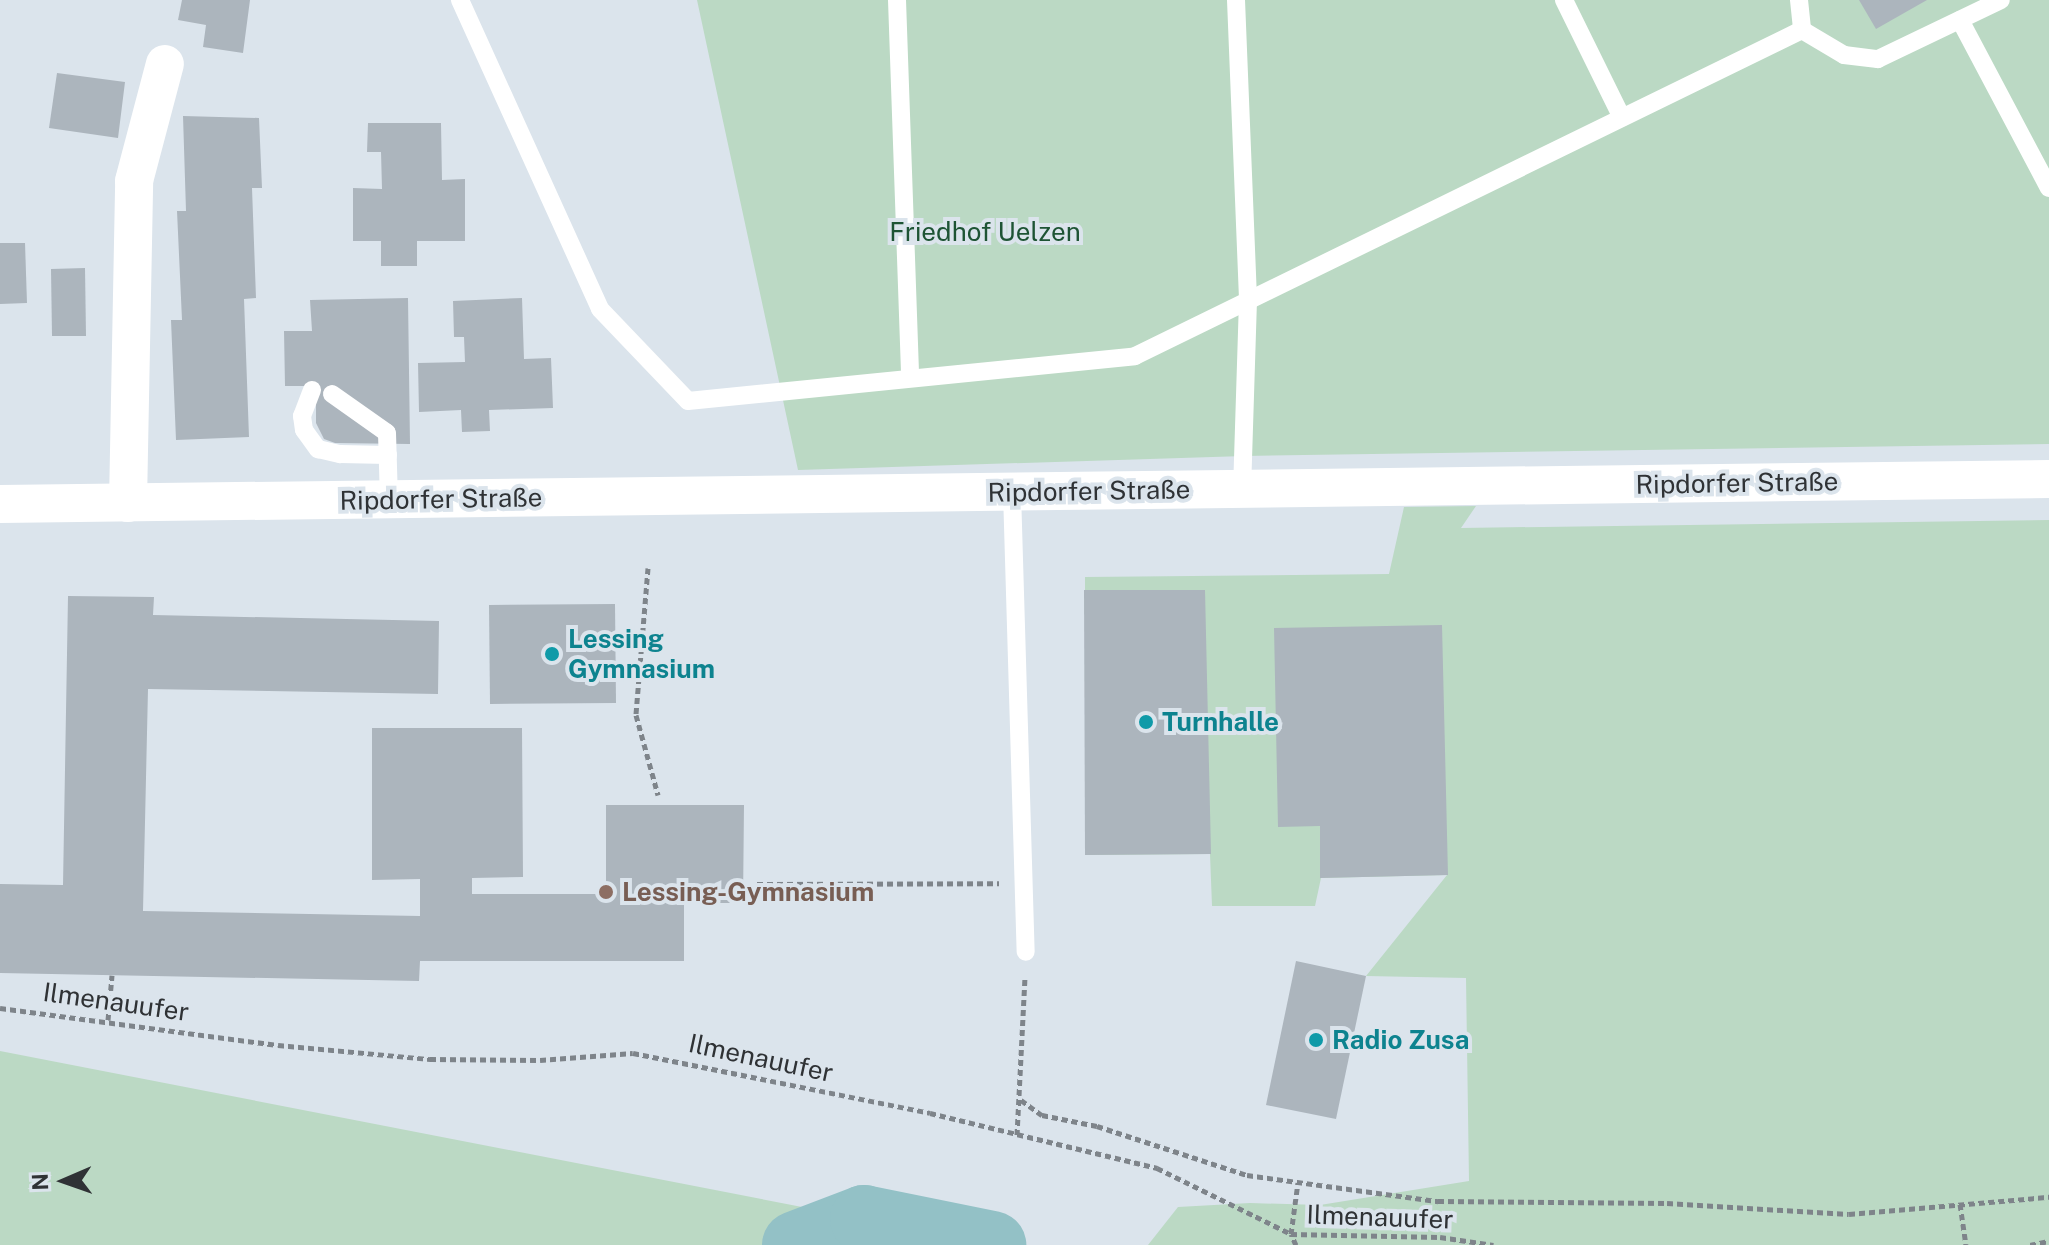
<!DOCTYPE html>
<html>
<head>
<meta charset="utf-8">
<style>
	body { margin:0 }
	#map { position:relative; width:2049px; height:1245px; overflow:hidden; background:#dbe4ec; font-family:"Public Sans",sans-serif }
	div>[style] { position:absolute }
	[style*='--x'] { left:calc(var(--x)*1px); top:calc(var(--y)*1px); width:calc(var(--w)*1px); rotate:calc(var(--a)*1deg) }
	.green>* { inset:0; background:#bbd9c4 }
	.forest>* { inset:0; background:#90b19a }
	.river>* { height:68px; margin:-34px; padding:0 34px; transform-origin:34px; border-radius:34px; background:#93c1c6 }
	.building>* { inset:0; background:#acb5bd }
	.path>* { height:5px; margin-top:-2.5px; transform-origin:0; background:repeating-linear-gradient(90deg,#7e848a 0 6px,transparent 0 10px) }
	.service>* { height:18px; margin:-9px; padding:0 9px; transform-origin:9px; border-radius:9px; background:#fff }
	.minor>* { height:38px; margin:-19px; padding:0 19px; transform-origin:19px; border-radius:19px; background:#fff }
	.dots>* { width:22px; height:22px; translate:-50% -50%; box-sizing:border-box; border:4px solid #dbe4ec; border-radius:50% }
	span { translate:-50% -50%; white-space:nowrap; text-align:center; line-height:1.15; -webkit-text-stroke:8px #dbe4ec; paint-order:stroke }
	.park-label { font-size:26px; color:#1e5434 }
	.street-label { font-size:26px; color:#2f3235 }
	.culture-label { font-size:26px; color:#0d838f; font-weight:700 }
	.left { translate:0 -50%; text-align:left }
	.education-label { font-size:26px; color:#785e54; font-weight:700 }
	.north { position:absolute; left:24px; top:1141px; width:80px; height:80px; -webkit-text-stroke:6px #dbe4ec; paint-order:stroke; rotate:268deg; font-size:22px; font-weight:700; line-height:32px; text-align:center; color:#2f3235 }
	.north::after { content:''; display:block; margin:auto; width:28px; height:36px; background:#2f3235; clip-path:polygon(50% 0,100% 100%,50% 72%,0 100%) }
</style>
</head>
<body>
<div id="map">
	<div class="green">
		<div style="clip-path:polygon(697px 0,2049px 0,2049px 444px,1244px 456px,798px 470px)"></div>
		<div style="clip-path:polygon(1476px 506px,1461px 528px,2049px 520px,2049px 1245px,1148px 1245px,1178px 1207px,1250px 1203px,1320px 1205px,1469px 1181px,1466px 978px,1366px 976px,1447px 875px,1321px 878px,1315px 906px,1212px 906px,1210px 854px,1085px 855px,1085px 577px,1389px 574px,1404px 507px)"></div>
		<div style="clip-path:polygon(0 1051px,864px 1219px,796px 1245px,0 1245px)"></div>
	</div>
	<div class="forest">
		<div style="clip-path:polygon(864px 1219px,992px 1245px,796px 1245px)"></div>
	</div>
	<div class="river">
		<div style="--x:796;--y:1245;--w:73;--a:-20.9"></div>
		<div style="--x:864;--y:1219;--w:131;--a:11.5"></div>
	</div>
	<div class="building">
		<div style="clip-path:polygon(182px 0,250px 0,243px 53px,203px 47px,206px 25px,178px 20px)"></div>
		<div style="clip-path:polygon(1859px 0,1927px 0,1876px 29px)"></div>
		<div style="clip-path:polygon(57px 73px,125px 82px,118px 138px,49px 128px)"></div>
		<div style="clip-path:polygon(183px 116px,259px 118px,262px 188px,252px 188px,256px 298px,244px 299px,249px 437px,176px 440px,171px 320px,182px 320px,177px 211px,186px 211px)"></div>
		<div style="clip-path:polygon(368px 123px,441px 123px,442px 180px,465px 179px,465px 241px,417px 241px,417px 266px,381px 266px,381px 241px,353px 241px,353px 188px,382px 189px,381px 152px,367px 152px)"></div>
		<div style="clip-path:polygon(0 243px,25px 243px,27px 303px,0 304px)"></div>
		<div style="clip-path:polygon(85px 268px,86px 336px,52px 336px,51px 269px)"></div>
		<div style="clip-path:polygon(408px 298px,410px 444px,335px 443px,324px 439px,316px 423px,316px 386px,285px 386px,284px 331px,312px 331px,310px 300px)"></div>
		<div style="clip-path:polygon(522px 298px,524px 359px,551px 358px,553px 408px,489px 410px,490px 431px,462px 432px,461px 410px,419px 412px,418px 363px,465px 362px,464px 337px,454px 337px,453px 301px)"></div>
		<div style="clip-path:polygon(1084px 590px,1205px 590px,1211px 854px,1085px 855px)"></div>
		<div style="clip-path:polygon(68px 596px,154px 597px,153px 615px,439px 621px,438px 694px,148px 689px,143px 911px,420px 916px,420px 879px,372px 880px,372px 728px,522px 728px,523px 877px,472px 878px,472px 894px,606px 894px,606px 805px,744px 805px,743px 903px,684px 903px,684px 961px,420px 961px,419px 981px,0 973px,0 884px,63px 885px)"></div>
		<div style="clip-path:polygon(615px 604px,616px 703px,490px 704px,489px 605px)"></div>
		<div style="clip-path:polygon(1442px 625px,1448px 875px,1320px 878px,1320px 826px,1278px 827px,1274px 628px)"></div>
		<div style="clip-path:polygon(1296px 961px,1366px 976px,1336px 1119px,1266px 1105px)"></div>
	</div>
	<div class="path">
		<div style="--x:648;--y:568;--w:147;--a:94.7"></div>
		<div style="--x:636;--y:715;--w:83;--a:74.6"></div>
		<div style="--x:757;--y:884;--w:242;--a:-0.2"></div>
		<div style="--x:0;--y:1008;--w:280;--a:7.6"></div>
		<div style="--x:278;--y:1045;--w:153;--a:5.3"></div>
		<div style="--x:430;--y:1059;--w:110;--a:0.5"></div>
		<div style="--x:540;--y:1060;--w:93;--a:-4.3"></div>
		<div style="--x:633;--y:1053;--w:303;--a:11.4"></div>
		<div style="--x:930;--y:1113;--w:234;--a:13.6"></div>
		<div style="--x:1157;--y:1168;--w:149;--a:26.2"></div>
		<div style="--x:1291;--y:1234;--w:149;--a:1.2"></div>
		<div style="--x:1440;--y:1237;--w:54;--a:8.6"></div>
		<div style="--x:108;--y:1020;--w:45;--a:-84.9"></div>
		<div style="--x:1021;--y:1100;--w:26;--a:36"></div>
		<div style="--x:1042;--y:1115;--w:56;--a:11.3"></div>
		<div style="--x:1097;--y:1126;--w:158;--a:18.1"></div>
		<div style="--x:1247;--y:1175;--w:193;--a:7.8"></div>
		<div style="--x:1438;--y:1201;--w:229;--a:0.5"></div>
		<div style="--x:1667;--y:1203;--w:182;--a:3.5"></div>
		<div style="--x:1849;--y:1214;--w:201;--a:-4.9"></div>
		<div style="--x:1017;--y:1135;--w:158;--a:-87.1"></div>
		<div style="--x:1960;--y:1204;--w:41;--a:81.7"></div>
		<div style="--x:1296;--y:1245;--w:12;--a:-114"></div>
		<div style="--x:1291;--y:1234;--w:52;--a:-82.3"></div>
		<div style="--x:2030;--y:1245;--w:19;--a:-12"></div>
	</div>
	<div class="service">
		<div style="--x:460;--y:0;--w:339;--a:65.6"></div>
		<div style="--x:600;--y:309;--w:127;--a:46.3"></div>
		<div style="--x:688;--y:401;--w:449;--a:-5.7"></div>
		<div style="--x:1135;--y:356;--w:742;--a:-26.05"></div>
		<div style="--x:1802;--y:30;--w:49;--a:30.8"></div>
		<div style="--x:1844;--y:55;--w:34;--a:7"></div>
		<div style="--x:1878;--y:59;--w:136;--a:-25.6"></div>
		<div style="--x:897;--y:0;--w:378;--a:88"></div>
		<div style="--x:1236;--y:0;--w:300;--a:87.7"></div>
		<div style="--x:1248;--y:300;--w:189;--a:91.8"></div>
		<div style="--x:1564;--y:0;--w:131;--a:63.8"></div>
		<div style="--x:1799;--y:0;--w:30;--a:84"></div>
		<div style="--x:1960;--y:20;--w:190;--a:62.1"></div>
		<div style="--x:312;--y:390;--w:28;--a:111"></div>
		<div style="--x:302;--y:416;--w:14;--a:82"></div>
		<div style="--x:304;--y:430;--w:24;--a:54"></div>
		<div style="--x:318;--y:449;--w:23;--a:13"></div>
		<div style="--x:340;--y:454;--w:48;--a:1.2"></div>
		<div style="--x:332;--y:394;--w:67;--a:35.3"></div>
		<div style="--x:387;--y:433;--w:66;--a:88.3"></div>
		<div style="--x:1012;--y:492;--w:460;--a:88.3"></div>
	</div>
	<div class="minor">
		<div style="--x:128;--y:503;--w:322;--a:-88.9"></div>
		<div style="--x:134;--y:181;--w:121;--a:-75.2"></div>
		<div style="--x:0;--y:504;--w:2049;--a:-0.7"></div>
	</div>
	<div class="dots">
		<div style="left:552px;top:654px;background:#0f9aa8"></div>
		<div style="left:1146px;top:722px;background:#0f9aa8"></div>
		<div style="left:606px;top:892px;background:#8d6e63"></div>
		<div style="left:1316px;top:1040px;background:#0f9aa8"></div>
	</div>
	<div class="park-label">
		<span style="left:985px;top:232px">Friedhof Uelzen</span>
	</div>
	<div class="street-label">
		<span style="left:1737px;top:483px;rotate:-1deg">Ripdorfer Straße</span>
		<span style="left:1089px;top:491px;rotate:-1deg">Ripdorfer Straße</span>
		<span style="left:441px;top:499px;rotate:-1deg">Ripdorfer Straße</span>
		<span style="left:116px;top:1002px;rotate:8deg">Ilmenauufer</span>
		<span style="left:761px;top:1058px;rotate:12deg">Ilmenauufer</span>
		<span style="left:1380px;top:1217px;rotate:2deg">Ilmenauufer</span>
	</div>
	<div class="culture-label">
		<span class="left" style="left:568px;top:654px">Lessing<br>Gymnasium</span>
		<span class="left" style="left:1162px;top:722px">Turnhalle</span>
		<span class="left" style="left:1332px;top:1040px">Radio Zusa</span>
	</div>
	<div class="education-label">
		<span class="left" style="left:622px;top:892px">Lessing-Gymnasium</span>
	</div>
	<div class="north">N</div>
</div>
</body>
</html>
